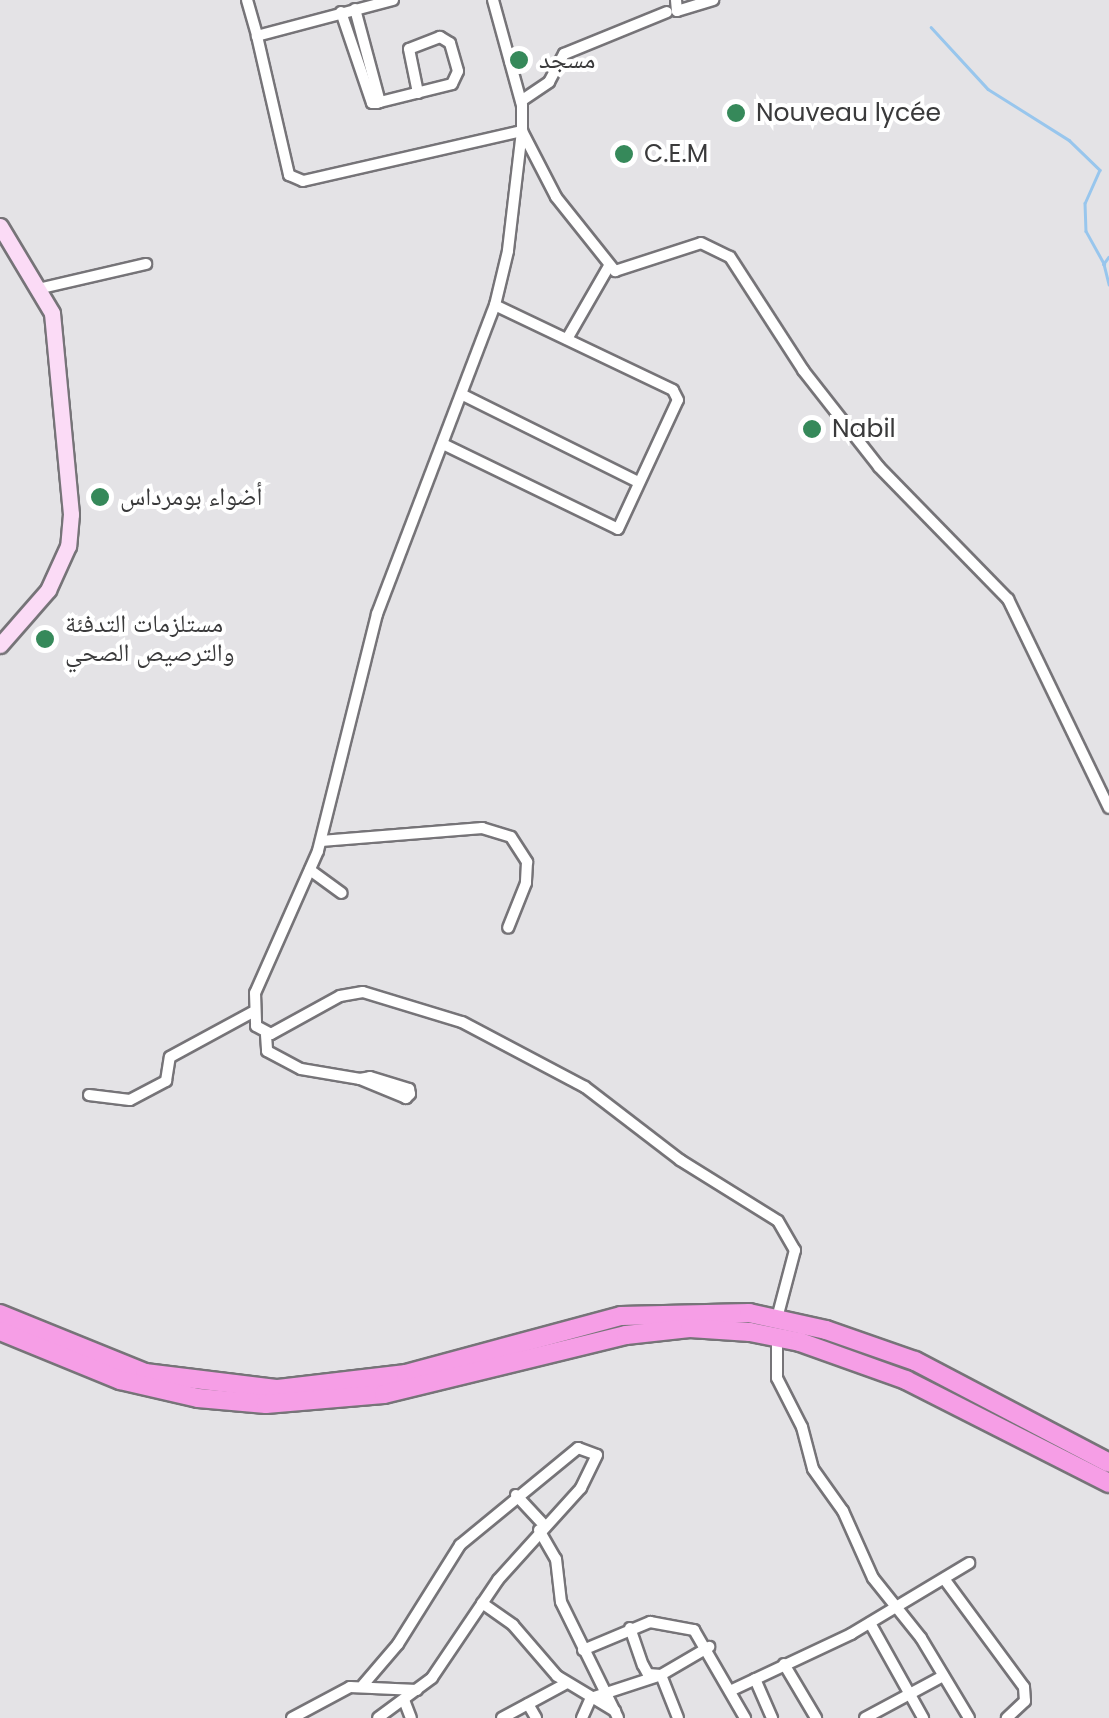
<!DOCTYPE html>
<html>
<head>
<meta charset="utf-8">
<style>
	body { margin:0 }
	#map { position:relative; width:1109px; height:1718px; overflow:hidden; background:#e4e3e6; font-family:Poppins,"Noto Naskh Arabic",sans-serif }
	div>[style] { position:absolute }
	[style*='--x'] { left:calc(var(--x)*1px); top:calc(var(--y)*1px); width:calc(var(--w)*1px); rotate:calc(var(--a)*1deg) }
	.stream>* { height:2.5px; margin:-1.25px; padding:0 1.25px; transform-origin:1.25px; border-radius:1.25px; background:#98c6ed }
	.roads { filter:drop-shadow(2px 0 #767478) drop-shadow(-2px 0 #767478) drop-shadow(0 2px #767478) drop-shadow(0 -2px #767478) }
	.minor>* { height:10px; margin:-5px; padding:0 5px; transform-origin:5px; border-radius:5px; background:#fff }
	.secondary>* { height:15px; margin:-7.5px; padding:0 7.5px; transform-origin:7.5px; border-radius:7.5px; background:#fbdbf6 }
	.trunk>* { height:18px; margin:-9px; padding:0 9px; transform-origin:9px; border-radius:9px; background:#f69ee6 }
	.dots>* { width:28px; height:28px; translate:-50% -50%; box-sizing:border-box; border:5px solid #fff; border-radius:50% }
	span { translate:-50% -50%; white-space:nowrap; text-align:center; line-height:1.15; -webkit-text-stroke:8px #fff; paint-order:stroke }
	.poi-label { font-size:25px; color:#3a3a3b }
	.left { translate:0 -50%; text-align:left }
</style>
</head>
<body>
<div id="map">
	<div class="stream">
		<div style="--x:931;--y:27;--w:84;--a:47.4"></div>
		<div style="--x:988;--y:89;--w:96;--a:32.2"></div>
		<div style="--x:1069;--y:140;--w:43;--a:44.1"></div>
		<div style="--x:1100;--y:170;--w:36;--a:114"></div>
		<div style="--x:1085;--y:203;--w:28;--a:88"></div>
		<div style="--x:1086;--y:231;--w:38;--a:61"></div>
		<div style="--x:1109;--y:257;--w:9;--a:126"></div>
		<div style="--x:1104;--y:264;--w:21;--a:76"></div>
	</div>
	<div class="roads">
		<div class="minor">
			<div style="--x:247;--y:0;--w:37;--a:74"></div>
			<div style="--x:393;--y:0;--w:141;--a:165.2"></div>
			<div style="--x:257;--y:36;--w:143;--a:77"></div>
			<div style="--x:289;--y:175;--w:15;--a:23"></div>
			<div style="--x:303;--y:181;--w:225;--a:-12.9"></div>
			<div style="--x:522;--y:131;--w:121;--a:96.7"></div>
			<div style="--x:508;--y:251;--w:56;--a:103.5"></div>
			<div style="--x:495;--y:305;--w:331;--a:110.9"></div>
			<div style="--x:377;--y:614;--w:244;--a:104"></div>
			<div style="--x:318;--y:851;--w:155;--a:113.9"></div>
			<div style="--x:255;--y:993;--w:33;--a:88"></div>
			<div style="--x:256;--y:1026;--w:17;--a:28"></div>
			<div style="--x:271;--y:1034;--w:79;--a:-28.8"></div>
			<div style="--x:340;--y:996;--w:23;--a:-10"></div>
			<div style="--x:363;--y:992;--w:103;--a:16.9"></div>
			<div style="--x:462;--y:1022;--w:139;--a:27.9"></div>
			<div style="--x:585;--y:1087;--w:120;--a:37.5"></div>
			<div style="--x:680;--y:1160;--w:115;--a:31.9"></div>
			<div style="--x:778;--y:1221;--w:34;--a:60"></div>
			<div style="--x:795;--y:1250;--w:70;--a:104.8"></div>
			<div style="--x:493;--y:0;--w:109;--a:74.6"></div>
			<div style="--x:522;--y:105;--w:26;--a:90"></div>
			<div style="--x:522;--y:131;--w:74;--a:62.7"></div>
			<div style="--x:556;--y:197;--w:95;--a:51.4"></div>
			<div style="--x:615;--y:271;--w:90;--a:-18"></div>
			<div style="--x:701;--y:243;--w:32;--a:26"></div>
			<div style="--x:730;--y:257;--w:135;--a:57.1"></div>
			<div style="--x:803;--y:370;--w:123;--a:51.9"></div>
			<div style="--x:879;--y:467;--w:185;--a:45.7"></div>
			<div style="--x:1008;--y:599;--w:232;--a:64.2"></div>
			<div style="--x:676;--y:0;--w:11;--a:85"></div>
			<div style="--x:677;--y:11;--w:38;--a:-17"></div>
			<div style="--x:355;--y:9;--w:96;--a:75"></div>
			<div style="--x:341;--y:12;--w:96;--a:71.2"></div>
			<div style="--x:372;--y:103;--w:5;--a:0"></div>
			<div style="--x:377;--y:103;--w:3;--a:-18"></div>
			<div style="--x:380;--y:102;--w:74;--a:-14"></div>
			<div style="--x:452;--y:84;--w:14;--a:-65"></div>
			<div style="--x:458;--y:71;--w:29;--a:-106"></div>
			<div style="--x:450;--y:43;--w:12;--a:-149"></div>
			<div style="--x:440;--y:37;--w:33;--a:159"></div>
			<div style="--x:409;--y:49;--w:45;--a:78.4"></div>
			<div style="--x:521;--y:101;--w:34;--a:-34"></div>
			<div style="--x:549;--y:82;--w:32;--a:-62"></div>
			<div style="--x:564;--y:54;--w:111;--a:-22.2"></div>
			<div style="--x:42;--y:288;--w:107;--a:-13"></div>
			<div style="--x:567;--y:339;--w:84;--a:-60.1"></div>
			<div style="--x:463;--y:395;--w:195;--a:26.4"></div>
			<div style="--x:445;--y:445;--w:192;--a:25.9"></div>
			<div style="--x:618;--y:529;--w:142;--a:-65.1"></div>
			<div style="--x:678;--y:400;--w:11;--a:-117"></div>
			<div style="--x:673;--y:390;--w:197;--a:-154.5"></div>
			<div style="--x:321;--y:841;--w:162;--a:-4.6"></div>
			<div style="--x:482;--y:828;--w:30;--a:17"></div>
			<div style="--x:511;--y:837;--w:30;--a:57"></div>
			<div style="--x:527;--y:862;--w:21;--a:93"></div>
			<div style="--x:526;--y:883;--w:48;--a:111.8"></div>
			<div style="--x:310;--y:870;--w:39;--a:36"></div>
			<div style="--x:266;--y:1035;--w:16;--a:86"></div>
			<div style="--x:267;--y:1051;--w:38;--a:28"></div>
			<div style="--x:301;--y:1069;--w:60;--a:9.6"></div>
			<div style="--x:370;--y:1077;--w:41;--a:17.1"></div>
			<div style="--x:409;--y:1089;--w:5;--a:79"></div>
			<div style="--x:410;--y:1094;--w:6;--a:135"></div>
			<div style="--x:406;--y:1098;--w:50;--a:-157.6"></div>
			<div style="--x:360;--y:1079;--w:10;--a:-11"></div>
			<div style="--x:89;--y:1095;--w:41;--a:7"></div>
			<div style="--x:130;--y:1100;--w:41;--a:-27.8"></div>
			<div style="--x:166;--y:1081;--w:24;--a:-81"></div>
			<div style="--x:170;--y:1057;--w:94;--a:-28.5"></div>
			<div style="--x:777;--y:1336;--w:42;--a:90"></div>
			<div style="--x:777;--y:1378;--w:55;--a:63"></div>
			<div style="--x:802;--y:1427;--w:43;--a:75.3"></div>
			<div style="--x:813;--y:1469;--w:52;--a:54.5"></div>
			<div style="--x:843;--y:1511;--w:73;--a:65.9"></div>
			<div style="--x:873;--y:1578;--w:77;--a:51.3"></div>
			<div style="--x:921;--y:1638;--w:93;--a:59"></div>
			<div style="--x:516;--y:1495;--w:41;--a:47"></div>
			<div style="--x:539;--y:1530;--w:34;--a:60"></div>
			<div style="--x:556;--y:1559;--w:43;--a:83.4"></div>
			<div style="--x:561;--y:1602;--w:129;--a:63.8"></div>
			<div style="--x:945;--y:1580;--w:133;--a:53.6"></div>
			<div style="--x:1024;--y:1687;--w:14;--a:86"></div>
			<div style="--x:1025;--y:1701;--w:25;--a:137"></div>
			<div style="--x:482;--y:1603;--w:38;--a:35"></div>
			<div style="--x:513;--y:1625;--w:67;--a:49.2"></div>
			<div style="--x:557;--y:1676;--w:68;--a:31.1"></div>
			<div style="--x:870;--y:1623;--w:109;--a:60.8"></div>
			<div style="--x:630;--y:1628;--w:39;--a:71"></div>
			<div style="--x:643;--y:1665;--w:10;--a:61"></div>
			<div style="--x:648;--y:1674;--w:13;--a:4"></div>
			<div style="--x:661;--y:1675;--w:46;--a:68.4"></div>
			<div style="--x:583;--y:1650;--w:73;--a:-22.7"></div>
			<div style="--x:650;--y:1622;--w:45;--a:10.3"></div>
			<div style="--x:694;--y:1630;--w:102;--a:59.9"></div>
			<div style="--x:784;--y:1664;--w:63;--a:59.3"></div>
			<div style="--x:755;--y:1679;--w:43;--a:66.4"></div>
			<div style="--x:363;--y:1685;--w:54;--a:-49.5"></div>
			<div style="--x:398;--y:1644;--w:117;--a:-57.9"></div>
			<div style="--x:460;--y:1545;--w:153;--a:-39.4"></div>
			<div style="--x:578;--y:1448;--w:20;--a:20"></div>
			<div style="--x:597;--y:1455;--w:37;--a:116"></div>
			<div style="--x:581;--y:1488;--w:124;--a:132.1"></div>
			<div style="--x:498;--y:1580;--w:118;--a:124"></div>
			<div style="--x:432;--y:1678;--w:67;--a:143.5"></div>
			<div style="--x:730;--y:1691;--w:134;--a:-25.2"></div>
			<div style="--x:851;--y:1634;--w:138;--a:-31"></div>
			<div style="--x:404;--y:1700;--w:19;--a:69"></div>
			<div style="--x:528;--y:1704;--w:16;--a:60"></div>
			<div style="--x:292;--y:1718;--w:66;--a:-28.1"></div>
			<div style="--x:350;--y:1687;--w:67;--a:2.6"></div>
			<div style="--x:502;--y:1718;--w:74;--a:-28.3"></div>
			<div style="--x:582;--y:1718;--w:22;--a:-66"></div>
			<div style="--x:591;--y:1698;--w:74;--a:-18.2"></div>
			<div style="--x:661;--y:1675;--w:56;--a:-30.3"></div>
			<div style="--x:865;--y:1718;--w:89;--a:-28.3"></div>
		</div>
		<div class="secondary">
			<div style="--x:0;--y:226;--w:101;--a:59.1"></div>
			<div style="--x:52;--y:313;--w:202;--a:84.6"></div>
			<div style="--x:71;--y:514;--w:32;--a:95"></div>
			<div style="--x:68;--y:546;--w:48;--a:114.4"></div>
			<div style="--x:48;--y:590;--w:73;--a:131.1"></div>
		</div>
		<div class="trunk">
			<div style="--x:0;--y:1314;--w:157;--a:22.1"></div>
			<div style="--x:145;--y:1373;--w:134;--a:6.9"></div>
			<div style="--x:278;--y:1389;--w:129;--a:-6.7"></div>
			<div style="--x:406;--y:1374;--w:223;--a:-15.1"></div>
			<div style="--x:621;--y:1316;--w:128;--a:-1.3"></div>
			<div style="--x:749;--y:1313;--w:79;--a:12.4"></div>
			<div style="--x:826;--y:1330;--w:94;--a:19.2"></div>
			<div style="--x:915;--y:1361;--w:219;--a:27.7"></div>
			<div style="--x:0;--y:1331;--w:130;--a:22.2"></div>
			<div style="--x:120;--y:1380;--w:80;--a:13"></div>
			<div style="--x:198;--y:1398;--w:68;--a:5"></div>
			<div style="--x:266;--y:1404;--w:118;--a:-4.8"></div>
			<div style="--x:384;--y:1394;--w:249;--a:-13.7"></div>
			<div style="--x:626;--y:1335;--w:64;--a:-6.2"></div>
			<div style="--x:690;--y:1328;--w:60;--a:3.8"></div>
			<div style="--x:750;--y:1332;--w:51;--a:11.3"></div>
			<div style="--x:800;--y:1342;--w:113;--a:19.7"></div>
			<div style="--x:906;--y:1380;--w:228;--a:26.9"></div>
		</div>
	</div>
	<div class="dots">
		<div style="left:519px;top:60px;background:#36895a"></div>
		<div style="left:736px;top:113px;background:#36895a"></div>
		<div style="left:624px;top:154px;background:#36895a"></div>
		<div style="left:812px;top:429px;background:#36895a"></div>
		<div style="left:100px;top:497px;background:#36895a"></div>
		<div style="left:45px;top:639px;background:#36895a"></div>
	</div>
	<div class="poi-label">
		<span class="left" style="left:539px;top:60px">مسجد</span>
		<span class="left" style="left:756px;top:113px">Nouveau lycée</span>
		<span class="left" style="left:644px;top:154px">C.E.M</span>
		<span class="left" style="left:832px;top:429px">Nabil</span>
		<span class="left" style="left:120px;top:497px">أضواء بومرداس</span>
		<span class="left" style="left:65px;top:639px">مستلزمات التدفئة<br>والترصيص الصحي</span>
	</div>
</div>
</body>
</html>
